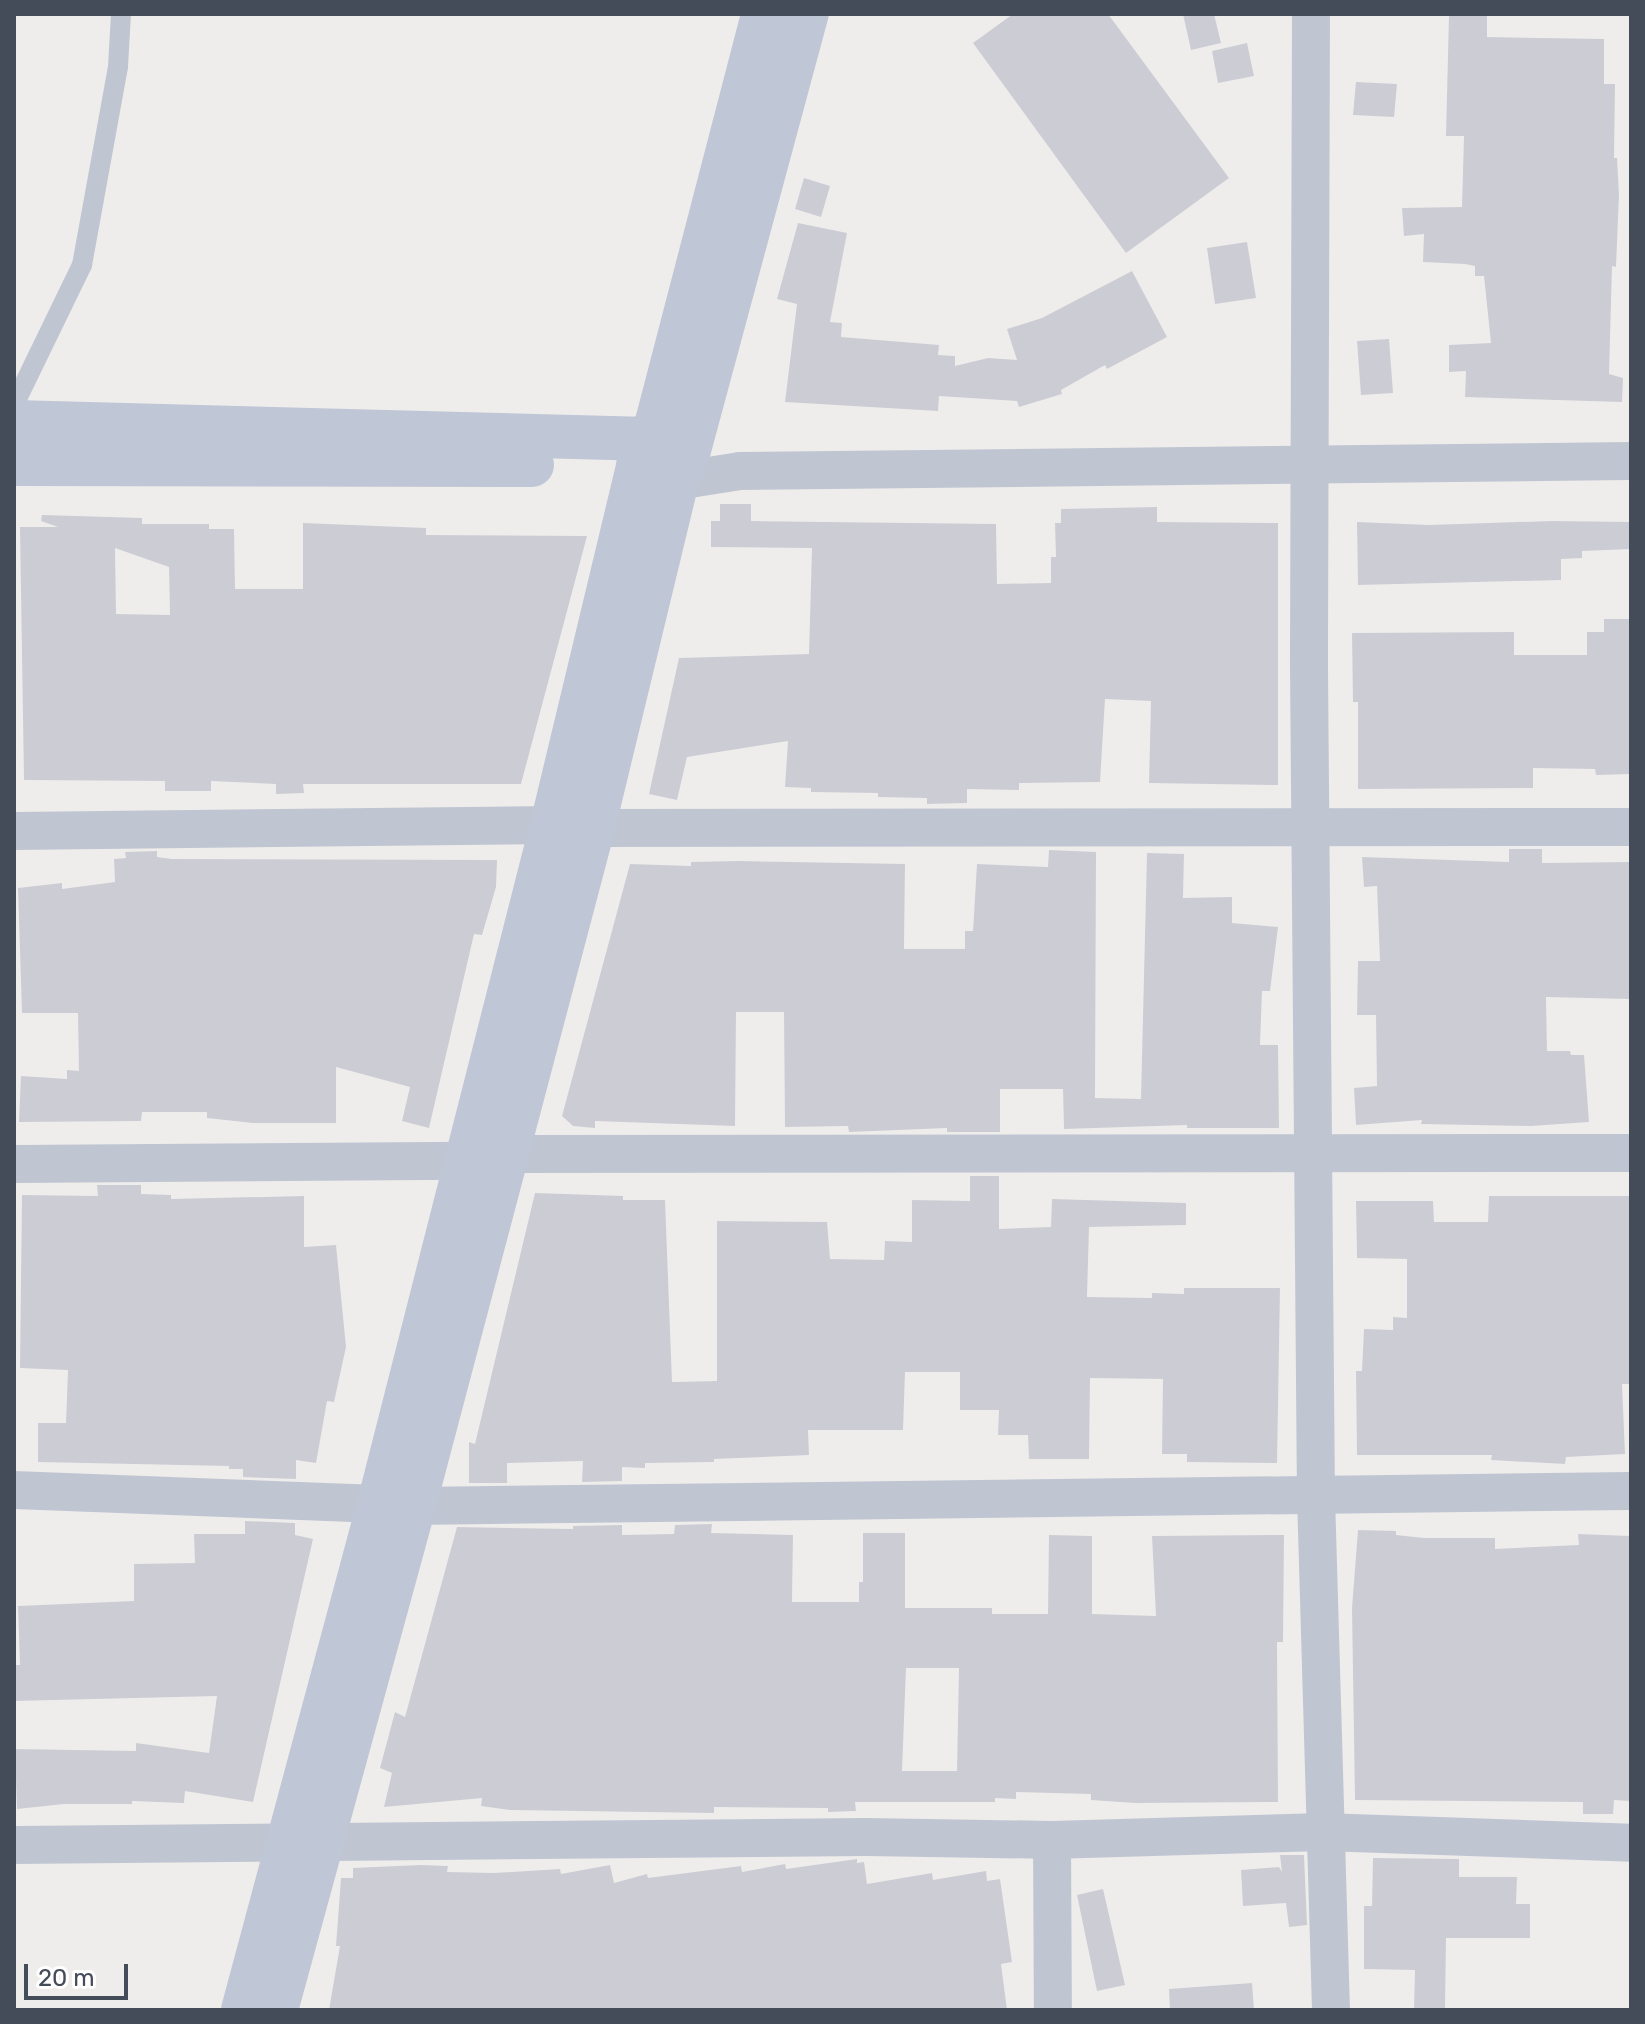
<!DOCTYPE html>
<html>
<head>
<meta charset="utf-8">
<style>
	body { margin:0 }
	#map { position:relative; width:1645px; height:2024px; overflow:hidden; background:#efedec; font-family:Rubik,sans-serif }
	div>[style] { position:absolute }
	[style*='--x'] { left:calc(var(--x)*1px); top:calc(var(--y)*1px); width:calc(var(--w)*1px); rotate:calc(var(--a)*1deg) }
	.building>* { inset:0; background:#cccdd4 }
	.lane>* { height:20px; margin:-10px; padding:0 10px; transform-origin:10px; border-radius:10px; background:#c0c6d1 }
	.street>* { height:38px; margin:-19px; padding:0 19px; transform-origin:19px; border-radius:19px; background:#c0c6d1 }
	.secondary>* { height:44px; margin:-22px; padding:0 22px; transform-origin:22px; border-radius:22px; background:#bfc6d5 }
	span { translate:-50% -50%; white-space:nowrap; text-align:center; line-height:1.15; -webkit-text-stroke:6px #fff; paint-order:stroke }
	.frame { position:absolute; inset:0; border:16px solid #454c59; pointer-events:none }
	.scale { position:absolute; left:24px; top:1964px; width:104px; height:36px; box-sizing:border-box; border:4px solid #454c59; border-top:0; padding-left:10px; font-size:24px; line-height:28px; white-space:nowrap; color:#454c59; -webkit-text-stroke:6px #fff; paint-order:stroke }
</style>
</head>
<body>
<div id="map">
	<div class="building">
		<div style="clip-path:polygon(1013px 14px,1108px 14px,1229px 178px,1126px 253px,973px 43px)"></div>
		<div style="clip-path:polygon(1183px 14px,1214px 14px,1221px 43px,1191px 50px)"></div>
		<div style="clip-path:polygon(1449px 14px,1487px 14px,1487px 37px,1604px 39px,1604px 84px,1615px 84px,1614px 158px,1617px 158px,1619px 195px,1616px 267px,1612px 266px,1609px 374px,1623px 378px,1622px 402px,1465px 397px,1466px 371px,1449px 372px,1449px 345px,1491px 343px,1484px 276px,1475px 276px,1475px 266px,1465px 264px,1423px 262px,1424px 234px,1404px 236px,1402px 208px,1462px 207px,1464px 136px,1446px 136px)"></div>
		<div style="clip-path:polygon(1247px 43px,1254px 76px,1218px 83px,1212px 51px)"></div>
		<div style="clip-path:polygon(1356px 82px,1397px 84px,1394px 117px,1353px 115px)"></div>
		<div style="clip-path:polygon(804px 178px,830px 186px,821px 217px,795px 209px)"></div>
		<div style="clip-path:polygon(798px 223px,847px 233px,830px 322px,842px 323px,841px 337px,939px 345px,938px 355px,955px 356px,955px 366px,988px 358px,1017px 360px,1007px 329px,1042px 318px,1132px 271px,1167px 337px,1107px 369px,1105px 365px,1061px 390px,1062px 394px,1019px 407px,1017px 401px,939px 396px,938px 411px,785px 402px,797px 304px,777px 299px)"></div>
		<div style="clip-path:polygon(1247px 242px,1256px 298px,1215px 304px,1207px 248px)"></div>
		<div style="clip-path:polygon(1389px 339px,1393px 393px,1361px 395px,1357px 341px)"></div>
		<div style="clip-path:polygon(720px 504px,751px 504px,751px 521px,996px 524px,997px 584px,1051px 583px,1051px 557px,1056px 557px,1055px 523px,1061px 523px,1061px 509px,1157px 507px,1157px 522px,1278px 523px,1278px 785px,1149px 783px,1151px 701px,1105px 699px,1100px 782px,1019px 783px,1019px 790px,967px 789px,967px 803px,927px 804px,927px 798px,878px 797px,878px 793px,811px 792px,811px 788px,785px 787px,788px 741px,687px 757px,677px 800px,649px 794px,679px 658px,809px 654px,812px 548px,711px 547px,711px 521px,720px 521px)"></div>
		<div style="clip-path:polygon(evenodd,42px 515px,142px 518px,142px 524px,209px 524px,209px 529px,234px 529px,235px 589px,303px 589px,303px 523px,426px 528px,426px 535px,587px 536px,521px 784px,303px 784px,304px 793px,276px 794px,276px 784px,211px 781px,211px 791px,165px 791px,165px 781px,24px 780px,20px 527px,58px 527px,41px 521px,42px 515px,115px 548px,169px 567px,170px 615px,116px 614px,115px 548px)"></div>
		<div style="clip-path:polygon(1552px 521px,1631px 522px,1631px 549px,1582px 551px,1582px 558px,1561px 559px,1561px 580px,1358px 585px,1357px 522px,1429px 525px)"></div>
		<div style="clip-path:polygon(1604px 619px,1631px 619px,1631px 774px,1596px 775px,1595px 769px,1533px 768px,1533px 788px,1358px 789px,1358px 702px,1353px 702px,1352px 633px,1514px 632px,1514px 655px,1587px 655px,1587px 632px,1604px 632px)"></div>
		<div style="clip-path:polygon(1509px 849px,1542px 849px,1542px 863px,1631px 862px,1631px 999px,1546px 997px,1547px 1051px,1570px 1051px,1571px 1055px,1584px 1055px,1589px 1122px,1531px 1126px,1421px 1124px,1422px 1120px,1356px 1125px,1354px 1088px,1377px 1086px,1376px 1015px,1357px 1015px,1358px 961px,1380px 961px,1377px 886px,1364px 887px,1362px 857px,1509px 862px)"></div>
		<div style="clip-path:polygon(1049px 850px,1096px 852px,1095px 1098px,1141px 1099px,1147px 853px,1184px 854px,1183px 898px,1232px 897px,1232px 923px,1278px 927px,1270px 991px,1262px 991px,1260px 1045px,1278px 1045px,1279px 1128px,1187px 1128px,1187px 1125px,1064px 1129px,1063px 1089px,1000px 1089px,1000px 1132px,947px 1132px,947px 1128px,849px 1132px,848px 1126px,785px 1127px,784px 1012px,736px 1012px,735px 1126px,595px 1121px,595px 1128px,573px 1126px,562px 1116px,630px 864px,691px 866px,691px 862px,738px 861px,905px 864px,904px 949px,965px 949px,965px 931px,973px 931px,977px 864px,1048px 867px)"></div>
		<div style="clip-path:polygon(157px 851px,157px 857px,172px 859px,497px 860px,496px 887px,482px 935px,474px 934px,429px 1128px,402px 1121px,410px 1087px,336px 1067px,336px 1123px,253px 1123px,207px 1118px,207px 1112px,142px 1112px,141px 1121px,19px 1122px,21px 1076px,67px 1079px,67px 1070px,79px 1071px,78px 1013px,22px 1013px,18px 888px,62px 883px,62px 889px,115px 882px,114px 859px,126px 858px,125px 852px)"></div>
		<div style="clip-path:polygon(970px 1176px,999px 1176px,999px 1229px,1051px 1227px,1052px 1199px,1186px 1203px,1186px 1225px,1089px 1227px,1087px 1297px,1152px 1298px,1152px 1293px,1184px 1294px,1184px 1288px,1280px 1288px,1277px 1463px,1187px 1462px,1187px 1454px,1162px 1454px,1163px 1379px,1090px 1378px,1089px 1459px,1029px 1459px,1028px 1435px,998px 1435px,999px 1410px,960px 1410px,960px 1372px,905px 1372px,903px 1430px,808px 1430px,809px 1455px,714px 1459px,714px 1462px,645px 1463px,645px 1468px,622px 1467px,622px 1481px,582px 1482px,583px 1461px,507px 1463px,507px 1483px,469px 1483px,469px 1442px,475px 1444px,535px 1193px,623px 1196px,623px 1200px,665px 1200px,672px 1382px,717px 1381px,717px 1221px,827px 1222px,830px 1259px,884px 1260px,885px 1241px,912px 1242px,912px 1200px,970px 1201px)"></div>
		<div style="clip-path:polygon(97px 1185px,141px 1185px,141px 1194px,171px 1195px,171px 1199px,304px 1196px,304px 1247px,336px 1245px,346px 1347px,334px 1402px,327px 1401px,316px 1463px,296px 1460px,296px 1479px,243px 1477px,243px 1469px,229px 1469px,229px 1466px,38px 1462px,38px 1423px,66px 1423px,68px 1370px,20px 1368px,22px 1195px,98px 1196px)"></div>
		<div style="clip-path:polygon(1489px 1196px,1631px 1196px,1631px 1384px,1622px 1384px,1625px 1454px,1566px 1457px,1565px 1464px,1491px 1460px,1492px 1455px,1357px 1455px,1356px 1371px,1362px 1371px,1364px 1329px,1393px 1330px,1393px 1317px,1407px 1318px,1407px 1259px,1357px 1258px,1356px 1201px,1433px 1201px,1434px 1222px,1488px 1222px)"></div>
		<div style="clip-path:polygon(245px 1521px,295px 1523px,295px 1535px,313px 1539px,253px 1802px,185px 1791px,184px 1803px,132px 1801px,132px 1804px,64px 1804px,17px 1809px,15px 1749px,136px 1751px,136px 1743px,209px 1753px,217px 1696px,14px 1701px,14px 1665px,20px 1665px,18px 1606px,134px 1601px,134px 1564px,195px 1563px,194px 1534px,245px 1534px)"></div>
		<div style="clip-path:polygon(evenodd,712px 1524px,711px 1533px,793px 1535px,792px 1602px,859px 1602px,859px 1582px,863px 1582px,863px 1533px,905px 1533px,905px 1608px,992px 1608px,992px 1614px,1048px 1614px,1049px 1535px,1092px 1536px,1092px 1614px,1156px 1616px,1152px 1536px,1284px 1535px,1283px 1642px,1277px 1642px,1278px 1802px,1135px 1803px,1091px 1800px,1091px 1794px,1016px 1792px,1016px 1799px,995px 1798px,995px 1802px,855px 1802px,856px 1811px,828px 1812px,828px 1808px,714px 1807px,714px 1813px,510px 1810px,481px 1806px,482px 1798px,384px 1807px,392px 1773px,380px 1768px,395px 1712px,405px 1717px,457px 1527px,573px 1529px,573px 1526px,622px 1525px,622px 1535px,674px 1534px,675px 1525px,712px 1524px,906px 1668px,959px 1668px,957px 1771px,902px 1771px,906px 1668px)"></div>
		<div style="clip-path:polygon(1358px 1530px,1396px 1531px,1396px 1535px,1424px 1538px,1495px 1538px,1495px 1549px,1579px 1545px,1578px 1534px,1631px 1536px,1631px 1801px,1614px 1800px,1613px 1814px,1583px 1814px,1583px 1802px,1355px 1800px,1352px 1608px)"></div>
		<div style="clip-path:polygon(1280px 1855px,1304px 1855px,1307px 1925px,1289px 1927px,1286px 1903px,1243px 1906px,1241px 1870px,1279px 1867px,1282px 1872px)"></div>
		<div style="clip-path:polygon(1373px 1858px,1459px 1859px,1459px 1877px,1517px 1877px,1516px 1904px,1530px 1904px,1530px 1938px,1446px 1938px,1445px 2010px,1414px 2010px,1415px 1970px,1364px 1969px,1364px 1906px,1372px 1906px)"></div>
		<div style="clip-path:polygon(857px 1859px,857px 1863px,864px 1862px,867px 1884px,932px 1873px,933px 1880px,986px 1871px,987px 1881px,1000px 1879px,1012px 1962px,1001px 1964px,1007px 2010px,329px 2010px,340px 1946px,336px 1946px,341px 1878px,353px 1878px,353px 1868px,420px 1865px,448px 1866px,447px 1872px,494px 1873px,560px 1869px,561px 1874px,610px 1865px,614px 1883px,647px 1874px,648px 1878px,741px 1866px,742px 1872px,785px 1864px,786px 1869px)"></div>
		<div style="clip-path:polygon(1103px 1889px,1125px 1985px,1097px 1991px,1077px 1895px)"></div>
		<div style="clip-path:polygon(1252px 1983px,1254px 2010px,1170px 2010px,1169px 1989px)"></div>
	</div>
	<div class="lane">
		<div style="--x:14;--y:405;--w:156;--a:-64.1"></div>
		<div style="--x:82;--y:265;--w:201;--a:-79.7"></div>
		<div style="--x:118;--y:67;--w:53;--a:-86.8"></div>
	</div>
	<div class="street">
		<div style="--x:1311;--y:14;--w:652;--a:90.18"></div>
		<div style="--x:1309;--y:666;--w:830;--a:89.52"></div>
		<div style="--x:1316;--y:1496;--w:514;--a:88.33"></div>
		<div style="--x:677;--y:481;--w:64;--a:-9"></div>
		<div style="--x:740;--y:471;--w:891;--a:-0.64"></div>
		<div style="--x:593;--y:828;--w:1038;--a:-0.06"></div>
		<div style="--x:14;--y:831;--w:538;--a:-0.64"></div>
		<div style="--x:505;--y:1154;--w:1126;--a:-0.05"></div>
		<div style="--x:14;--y:1164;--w:451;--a:-0.4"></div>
		<div style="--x:14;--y:1490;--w:365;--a:2.2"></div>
		<div style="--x:414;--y:1506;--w:1217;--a:-0.71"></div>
		<div style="--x:1052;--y:1840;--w:170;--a:89.7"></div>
		<div style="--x:14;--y:1845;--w:852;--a:-0.54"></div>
		<div style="--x:866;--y:1837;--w:186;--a:0.9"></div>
		<div style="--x:1052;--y:1840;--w:271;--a:-1.7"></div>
		<div style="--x:1323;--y:1832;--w:308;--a:2"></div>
	</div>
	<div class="secondary">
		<div style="--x:14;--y:422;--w:635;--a:1.53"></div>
		<div style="--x:649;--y:439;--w:28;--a:17"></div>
		<div style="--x:14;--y:464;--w:518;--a:0.11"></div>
		<div style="--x:243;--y:2010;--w:524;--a:-74.96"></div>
		<div style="--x:379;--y:1504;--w:701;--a:-75.71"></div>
		<div style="--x:552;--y:825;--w:369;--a:-76.5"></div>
		<div style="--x:638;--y:466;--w:48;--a:-66.6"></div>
		<div style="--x:657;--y:422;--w:422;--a:-75.4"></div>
		<div style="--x:276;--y:2010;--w:523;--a:-74.69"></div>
		<div style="--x:414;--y:1506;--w:701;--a:-75.21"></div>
		<div style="--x:593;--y:828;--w:357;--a:-76.4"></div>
		<div style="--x:677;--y:481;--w:33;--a:-69"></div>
		<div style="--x:689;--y:450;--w:452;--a:-74.9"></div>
	</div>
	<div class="frame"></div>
	<div class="scale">20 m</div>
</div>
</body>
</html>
